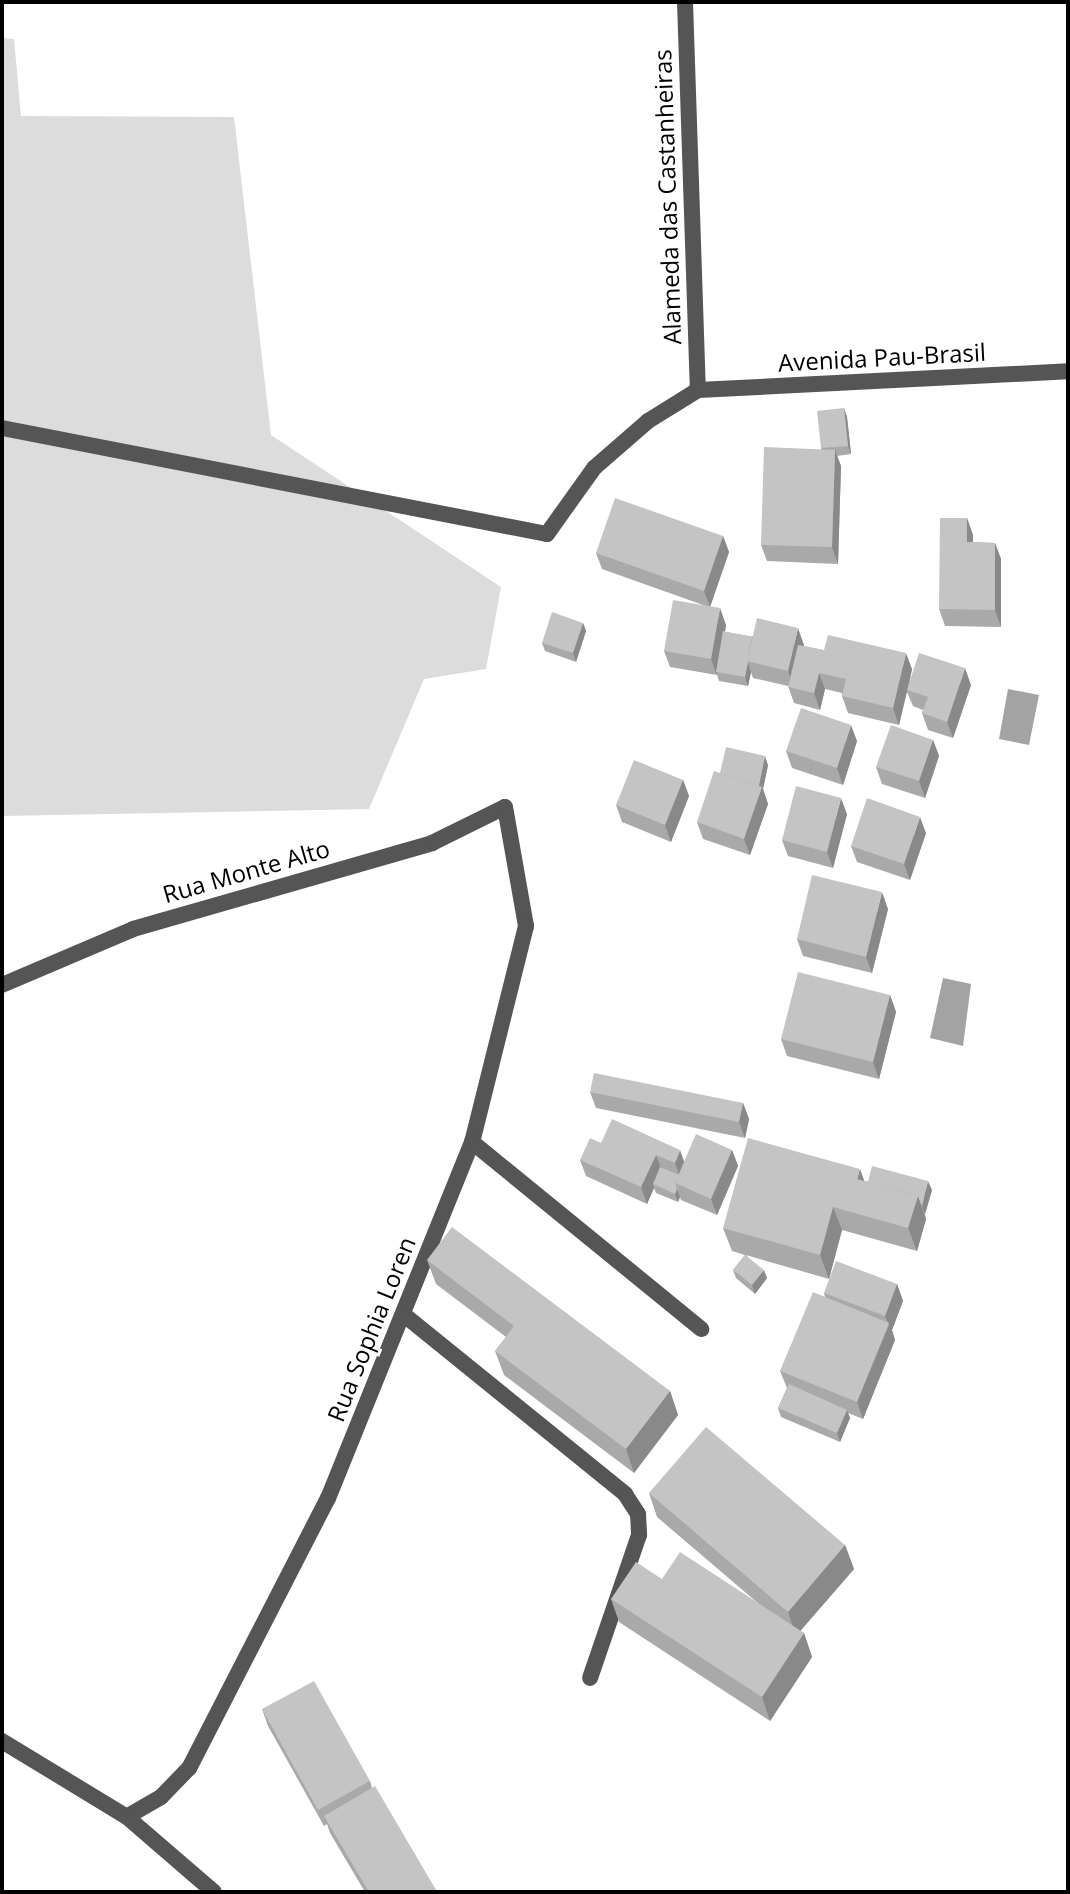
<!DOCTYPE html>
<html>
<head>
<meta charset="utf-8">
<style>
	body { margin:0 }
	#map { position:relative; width:1070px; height:1894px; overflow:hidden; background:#fff; font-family:"Open Sans",sans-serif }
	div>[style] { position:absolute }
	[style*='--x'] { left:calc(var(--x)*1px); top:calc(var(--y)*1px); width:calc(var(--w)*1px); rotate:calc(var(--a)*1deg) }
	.green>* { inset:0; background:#dcdcdc }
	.water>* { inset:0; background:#a3a3a3 }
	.street>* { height:16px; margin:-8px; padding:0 8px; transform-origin:8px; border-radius:8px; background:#555 }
	.wall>* { inset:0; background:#a9a9a9 }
	.shaded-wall>* { inset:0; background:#898989 }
	.building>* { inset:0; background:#c4c4c4 }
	span { translate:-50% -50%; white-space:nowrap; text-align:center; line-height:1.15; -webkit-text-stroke:6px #fff; paint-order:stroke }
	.street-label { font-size:24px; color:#000 }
	.frame { position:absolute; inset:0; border:4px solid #000; pointer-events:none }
</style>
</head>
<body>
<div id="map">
	<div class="green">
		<div style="clip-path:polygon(2px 38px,14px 39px,21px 116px,234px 117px,271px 435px,501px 587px,486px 669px,424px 679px,369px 809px,2px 816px)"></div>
	</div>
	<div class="water">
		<div style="clip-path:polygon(1008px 689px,1039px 695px,1029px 745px,999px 739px)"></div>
		<div style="clip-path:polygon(943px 978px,971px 984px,963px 1046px,930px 1038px)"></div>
	</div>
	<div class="street">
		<div style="--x:685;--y:2;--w:388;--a:88.1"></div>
		<div style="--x:2;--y:428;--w:555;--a:11.01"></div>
		<div style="--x:547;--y:534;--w:81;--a:-54.5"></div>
		<div style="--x:594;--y:468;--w:72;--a:-41"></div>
		<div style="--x:648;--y:421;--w:59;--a:-31.8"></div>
		<div style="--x:698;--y:390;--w:370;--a:-2.9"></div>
		<div style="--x:2;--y:985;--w:142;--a:-23.1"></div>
		<div style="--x:133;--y:929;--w:311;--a:-16"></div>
		<div style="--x:432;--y:843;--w:81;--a:-26.3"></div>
		<div style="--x:505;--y:807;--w:121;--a:80"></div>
		<div style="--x:526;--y:926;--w:223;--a:104"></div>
		<div style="--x:472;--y:1142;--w:384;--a:112"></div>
		<div style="--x:328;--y:1498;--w:304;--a:117.2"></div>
		<div style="--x:189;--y:1768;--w:40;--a:134"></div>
		<div style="--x:161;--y:1797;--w:39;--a:150"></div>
		<div style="--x:472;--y:1142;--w:296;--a:39.2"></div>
		<div style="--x:403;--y:1314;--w:286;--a:39"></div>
		<div style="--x:625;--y:1494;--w:24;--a:57"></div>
		<div style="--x:638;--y:1514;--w:21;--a:87"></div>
		<div style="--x:639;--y:1535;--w:151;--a:108.9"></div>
		<div style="--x:2;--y:1741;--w:146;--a:31.3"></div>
		<div style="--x:127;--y:1817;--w:115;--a:40.8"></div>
	</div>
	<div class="wall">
		<div style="clip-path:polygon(844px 408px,847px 417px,851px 454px,837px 456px,841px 466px,838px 564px,767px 561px,761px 545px,821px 449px)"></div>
		<div style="clip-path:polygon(967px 518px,973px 535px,973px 542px,995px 543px,1001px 559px,1001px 627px,945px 626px,939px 609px)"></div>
		<div style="clip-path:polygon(723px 536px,729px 552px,710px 607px,726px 625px,725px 632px,804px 645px,804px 646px,912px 669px,910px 681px,971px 685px,953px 738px,928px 730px,922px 713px,923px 710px,913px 706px,907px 692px,899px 725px,848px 713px,842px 696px,842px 693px,825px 689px,820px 710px,794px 703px,788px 686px,753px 678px,751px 672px,748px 686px,719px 681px,717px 675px,670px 667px,664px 651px,706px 606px,602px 569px,596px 553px)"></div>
		<div style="clip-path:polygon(583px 623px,586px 631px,576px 662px,545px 651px,542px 643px)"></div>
		<div style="clip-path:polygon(933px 740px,939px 756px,925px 798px,882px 784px,876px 767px)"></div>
		<div style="clip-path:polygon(857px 741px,843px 785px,792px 768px,786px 751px)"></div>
		<div style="clip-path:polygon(768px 765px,763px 789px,768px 804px,750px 855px,703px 839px,697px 822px,720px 773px)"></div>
		<div style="clip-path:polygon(683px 780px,689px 796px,671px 842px,622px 822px,616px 805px)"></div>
		<div style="clip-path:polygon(847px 814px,833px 868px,788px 856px,782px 840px)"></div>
		<div style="clip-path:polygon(926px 833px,910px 880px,857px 862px,851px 846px)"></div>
		<div style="clip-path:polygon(888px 909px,872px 973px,803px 956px,797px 939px)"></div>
		<div style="clip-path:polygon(890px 995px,896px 1012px,879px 1079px,787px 1056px,781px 1039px)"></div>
		<div style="clip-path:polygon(590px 1092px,743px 1103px,749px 1119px,745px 1138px,596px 1108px)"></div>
		<div style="clip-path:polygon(601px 1143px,684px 1161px,732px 1150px,738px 1166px,717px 1215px,681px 1200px,680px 1197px,678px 1202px,656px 1193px,654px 1188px,647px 1204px,586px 1176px,580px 1160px)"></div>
		<div style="clip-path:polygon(864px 1181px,932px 1190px,925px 1214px,926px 1219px,917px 1251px,842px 1230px,829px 1279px,746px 1255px,767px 1278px,755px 1294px,736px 1278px,733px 1270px,745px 1255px,732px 1251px,723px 1228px)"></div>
		<div style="clip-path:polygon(427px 1260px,670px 1391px,678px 1415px,634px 1473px,504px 1375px,495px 1351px,506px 1337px,436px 1284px)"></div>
		<div style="clip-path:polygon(897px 1284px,903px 1301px,892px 1330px,895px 1340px,863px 1419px,848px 1413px,850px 1418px,840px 1442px,781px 1417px,778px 1408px,787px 1388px,780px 1371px,825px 1297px,824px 1293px)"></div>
		<div style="clip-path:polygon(649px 1493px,845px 1545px,854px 1569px,800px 1631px,804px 1633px,812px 1657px,770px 1721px,619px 1622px,611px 1599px,662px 1579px,759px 1604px,657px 1517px)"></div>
		<div style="clip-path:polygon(262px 1709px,370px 1781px,372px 1788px,437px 1892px,365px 1892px,330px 1833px,327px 1824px,324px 1826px,268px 1726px)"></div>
	</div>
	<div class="shaded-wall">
		<div style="clip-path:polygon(844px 408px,847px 417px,851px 454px,848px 446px)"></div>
		<div style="clip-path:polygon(835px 450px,841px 466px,838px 564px,832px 547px)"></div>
		<div style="clip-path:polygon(967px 518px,973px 535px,973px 559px,967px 542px)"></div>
		<div style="clip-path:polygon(723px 536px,729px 552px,710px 607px,704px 591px)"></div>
		<div style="clip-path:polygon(995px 543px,1001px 559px,1001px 627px,995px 610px)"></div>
		<div style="clip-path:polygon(720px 608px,726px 625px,718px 673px,716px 673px,711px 659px)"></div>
		<div style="clip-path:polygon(583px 623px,586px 631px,576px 662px,573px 653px)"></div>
		<div style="clip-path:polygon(798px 628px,804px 645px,794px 688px,788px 671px)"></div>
		<div style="clip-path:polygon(906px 653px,912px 669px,899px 725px,893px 708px)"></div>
		<div style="clip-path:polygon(748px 663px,751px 672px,748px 686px,745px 677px)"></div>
		<div style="clip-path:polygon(965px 668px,971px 685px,953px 738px,947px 722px)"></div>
		<div style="clip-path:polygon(819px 673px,825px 689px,820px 710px,814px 693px)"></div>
		<div style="clip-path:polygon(851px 725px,857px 741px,843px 785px,837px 768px)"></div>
		<div style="clip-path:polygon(933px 740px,939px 756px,925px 798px,919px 781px)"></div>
		<div style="clip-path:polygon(765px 756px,768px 765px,763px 789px,768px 804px,750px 855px,744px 839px)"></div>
		<div style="clip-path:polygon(683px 780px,689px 796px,671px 842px,665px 825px)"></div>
		<div style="clip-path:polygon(841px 798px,847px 814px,833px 868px,827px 852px)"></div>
		<div style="clip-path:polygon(920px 817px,926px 833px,910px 880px,904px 864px)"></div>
		<div style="clip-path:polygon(882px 892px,888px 909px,872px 973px,866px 957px)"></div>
		<div style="clip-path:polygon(890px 995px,896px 1012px,879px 1079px,873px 1062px)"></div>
		<div style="clip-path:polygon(743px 1103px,749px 1119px,745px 1138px,739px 1122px)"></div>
		<div style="clip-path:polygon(680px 1150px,686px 1167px,681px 1180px,675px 1163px)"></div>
		<div style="clip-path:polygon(732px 1150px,738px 1166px,717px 1215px,711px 1199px)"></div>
		<div style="clip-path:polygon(656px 1155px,662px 1171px,653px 1184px,654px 1188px,647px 1204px,641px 1187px)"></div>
		<div style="clip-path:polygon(860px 1169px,868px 1191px,857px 1179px)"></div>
		<div style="clip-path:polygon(928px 1181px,932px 1190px,925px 1214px,922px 1206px)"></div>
		<div style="clip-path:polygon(677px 1189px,680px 1197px,678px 1202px,675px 1194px)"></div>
		<div style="clip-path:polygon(918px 1196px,926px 1219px,917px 1251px,908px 1228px)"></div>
		<div style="clip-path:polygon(833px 1207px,842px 1230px,829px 1279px,820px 1255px)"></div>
		<div style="clip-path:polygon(764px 1270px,767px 1278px,755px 1294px,752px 1285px)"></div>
		<div style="clip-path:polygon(897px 1284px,903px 1301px,892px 1330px,895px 1340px,863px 1419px,857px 1402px,889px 1325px,885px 1316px)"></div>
		<div style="clip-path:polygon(670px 1391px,678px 1415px,634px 1473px,626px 1449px)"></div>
		<div style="clip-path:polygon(847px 1410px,850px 1418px,840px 1442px,837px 1433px)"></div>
		<div style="clip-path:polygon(845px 1545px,854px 1569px,796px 1636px,788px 1612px)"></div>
		<div style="clip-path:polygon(804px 1633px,812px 1657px,770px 1721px,762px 1697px)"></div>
	</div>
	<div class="building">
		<div style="clip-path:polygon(844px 408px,848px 446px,821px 448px,817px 411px)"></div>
		<div style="clip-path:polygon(764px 447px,835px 450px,832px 547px,761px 545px)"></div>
		<div style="clip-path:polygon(615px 498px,723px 536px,704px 591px,596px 553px)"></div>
		<div style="clip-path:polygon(940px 518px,967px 518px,967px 542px,995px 543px,995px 610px,939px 609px)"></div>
		<div style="clip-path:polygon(673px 600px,720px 608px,711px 659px,664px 651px)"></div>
		<div style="clip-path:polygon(552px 612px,583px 623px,573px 653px,542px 643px)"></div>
		<div style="clip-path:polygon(757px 618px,798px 628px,788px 671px,747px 661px)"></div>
		<div style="clip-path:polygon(723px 631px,752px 637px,747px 661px,748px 661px,745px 677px,716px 672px)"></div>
		<div style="clip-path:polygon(828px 635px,906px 653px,893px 708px,842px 696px,846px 679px,819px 673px,814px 693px,788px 687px,798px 645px,824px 650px)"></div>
		<div style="clip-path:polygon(919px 653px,965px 668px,947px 722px,922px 713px,928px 697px,907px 690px)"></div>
		<div style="clip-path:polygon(801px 708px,851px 725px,837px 768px,786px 751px)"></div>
		<div style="clip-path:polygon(891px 725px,933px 740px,919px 781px,876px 767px)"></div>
		<div style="clip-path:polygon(726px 747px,765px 756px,759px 786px,720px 773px)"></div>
		<div style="clip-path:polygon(634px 760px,683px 780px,665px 825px,616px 805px)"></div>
		<div style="clip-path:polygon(714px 771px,762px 787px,744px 839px,697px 822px)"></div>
		<div style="clip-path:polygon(796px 786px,841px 798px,827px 852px,782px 840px)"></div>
		<div style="clip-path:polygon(867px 798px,920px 817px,904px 864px,851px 846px)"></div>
		<div style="clip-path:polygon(812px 875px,882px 892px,866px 957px,797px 939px)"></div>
		<div style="clip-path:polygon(798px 972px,890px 995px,873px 1062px,781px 1039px)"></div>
		<div style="clip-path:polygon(594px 1073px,743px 1103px,739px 1122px,590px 1092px)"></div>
		<div style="clip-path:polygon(612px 1119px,680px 1150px,675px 1163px,656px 1155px,641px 1187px,580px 1160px,590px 1138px,601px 1143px)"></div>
		<div style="clip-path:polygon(696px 1134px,732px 1150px,711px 1199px,675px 1183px)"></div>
		<div style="clip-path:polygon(748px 1138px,860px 1169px,857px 1179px,918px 1196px,908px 1228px,833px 1207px,820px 1255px,723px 1228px)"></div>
		<div style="clip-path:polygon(872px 1166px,928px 1181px,922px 1206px,918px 1196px,868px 1182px)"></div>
		<div style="clip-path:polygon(660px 1167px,679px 1175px,675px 1183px,677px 1189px,675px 1194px,653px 1184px)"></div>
		<div style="clip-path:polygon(452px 1227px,670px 1391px,626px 1449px,495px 1351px,514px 1326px,427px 1260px)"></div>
		<div style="clip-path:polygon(745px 1255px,764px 1270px,752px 1285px,733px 1270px)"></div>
		<div style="clip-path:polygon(836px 1261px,897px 1284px,885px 1316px,824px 1293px)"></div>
		<div style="clip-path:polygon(813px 1292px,889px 1323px,857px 1402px,780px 1371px)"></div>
		<div style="clip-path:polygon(789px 1384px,847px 1410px,837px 1433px,778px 1408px)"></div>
		<div style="clip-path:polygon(706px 1427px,845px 1545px,788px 1612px,649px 1493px)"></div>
		<div style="clip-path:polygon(680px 1552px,804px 1633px,762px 1697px,611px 1599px,636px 1562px,662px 1579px)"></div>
		<div style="clip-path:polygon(314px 1681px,370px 1781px,318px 1810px,262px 1709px)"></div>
		<div style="clip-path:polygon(375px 1786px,436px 1890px,432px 1892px,369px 1892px,324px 1816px)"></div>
	</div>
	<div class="street-label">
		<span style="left:667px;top:197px;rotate:-92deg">Alameda das Castanheiras</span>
		<span style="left:882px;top:357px;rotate:-3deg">Avenida Pau-Brasil</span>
		<span style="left:246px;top:871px;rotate:-16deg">Rua Monte Alto</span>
		<span style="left:371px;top:1329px;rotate:-68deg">Rua Sophia Loren</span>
	</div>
	<div class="frame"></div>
</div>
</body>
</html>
